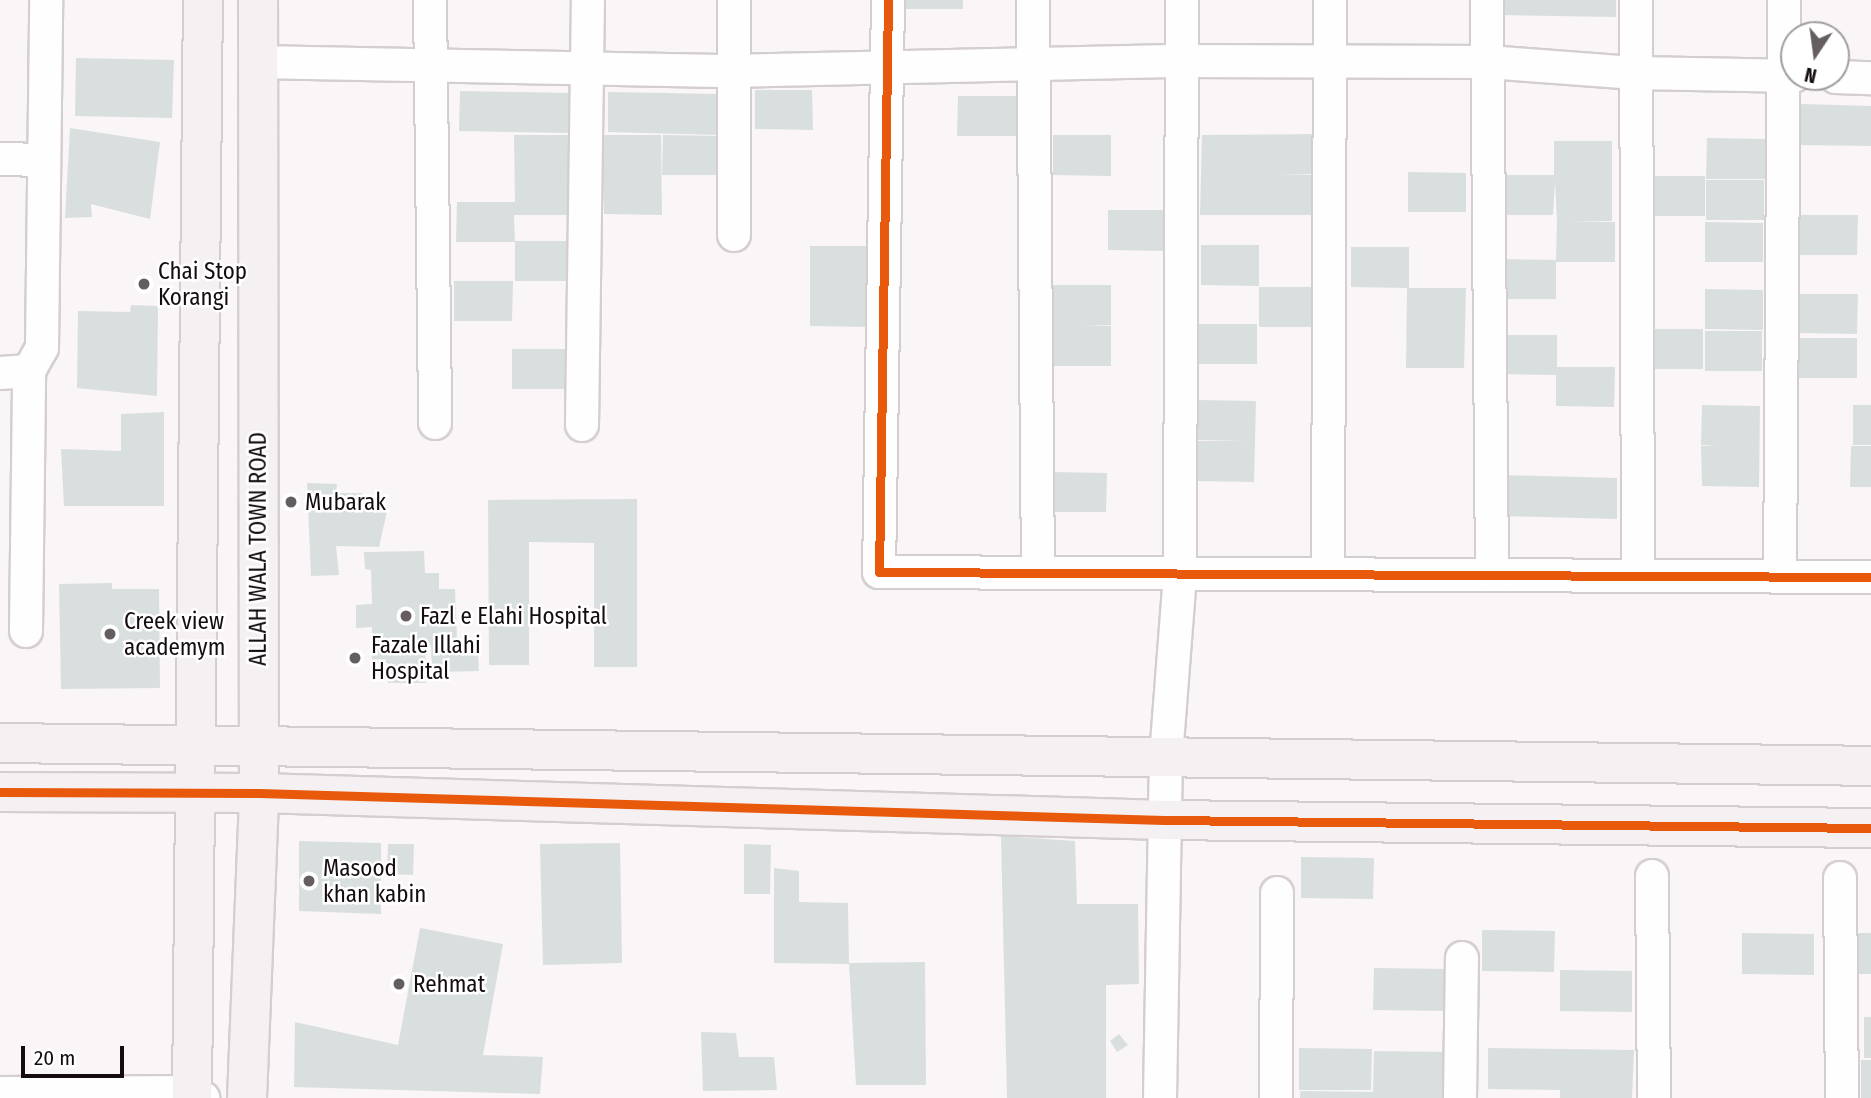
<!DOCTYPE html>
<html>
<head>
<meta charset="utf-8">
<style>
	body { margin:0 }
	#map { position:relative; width:1871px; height:1098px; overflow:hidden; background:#faf5f6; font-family:"Fira Sans Condensed",sans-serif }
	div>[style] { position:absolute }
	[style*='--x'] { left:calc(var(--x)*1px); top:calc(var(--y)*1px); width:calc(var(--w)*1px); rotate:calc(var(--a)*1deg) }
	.building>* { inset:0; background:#d9dfdf }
	.roads { filter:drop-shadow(2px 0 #d5ced1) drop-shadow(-2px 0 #d5ced1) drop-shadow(0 2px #d5ced1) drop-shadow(0 -2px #d5ced1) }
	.street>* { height:32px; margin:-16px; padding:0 16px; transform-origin:16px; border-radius:16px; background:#fefefe }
	.secondary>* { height:38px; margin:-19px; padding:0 19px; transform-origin:19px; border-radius:19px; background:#f5f1f3 }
	.cycleway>* { height:9px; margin:-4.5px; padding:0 4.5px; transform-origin:4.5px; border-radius:4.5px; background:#e8590c }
	.dots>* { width:19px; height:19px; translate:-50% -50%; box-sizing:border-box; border:4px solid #fff; border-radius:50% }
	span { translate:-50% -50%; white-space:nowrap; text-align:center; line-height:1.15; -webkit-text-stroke:5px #fff; paint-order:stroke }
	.poi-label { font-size:23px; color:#140c0f }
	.left { translate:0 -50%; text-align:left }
	.street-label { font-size:23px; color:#140c0f }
	.north { position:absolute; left:1780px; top:21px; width:70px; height:70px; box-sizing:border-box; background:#fff; border:2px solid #a19e9f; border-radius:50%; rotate:193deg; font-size:19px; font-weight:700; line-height:28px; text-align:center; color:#140c0f }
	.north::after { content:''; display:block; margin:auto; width:24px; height:32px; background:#645e60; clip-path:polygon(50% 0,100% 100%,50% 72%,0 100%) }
	.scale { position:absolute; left:21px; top:1046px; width:103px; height:32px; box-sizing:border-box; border:4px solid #140c0f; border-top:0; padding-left:9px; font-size:21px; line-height:24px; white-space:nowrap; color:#140c0f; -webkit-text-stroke:5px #fff; paint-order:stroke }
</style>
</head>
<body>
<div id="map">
	<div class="building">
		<div style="clip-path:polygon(906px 0,963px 0,963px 9px,906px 9px)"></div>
		<div style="clip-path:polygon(1499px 0,1616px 0,1616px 17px,1499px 15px)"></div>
		<div style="clip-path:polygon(76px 58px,174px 60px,172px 118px,75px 116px)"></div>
		<div style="clip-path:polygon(755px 90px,812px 90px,813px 130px,755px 129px)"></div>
		<div style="clip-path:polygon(460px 91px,571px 93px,570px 133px,459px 131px)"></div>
		<div style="clip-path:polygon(608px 92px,719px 94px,719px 135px,608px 132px)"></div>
		<div style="clip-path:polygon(958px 96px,1016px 96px,1016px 136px,957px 136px)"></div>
		<div style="clip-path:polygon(1800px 104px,1871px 106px,1871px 146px,1800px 145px)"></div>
		<div style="clip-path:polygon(70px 128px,160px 142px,150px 219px,91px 204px,92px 217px,65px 218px)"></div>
		<div style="clip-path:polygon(1316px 134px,1316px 174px,1278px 175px,1317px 175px,1317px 215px,1200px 215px,1202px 135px)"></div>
		<div style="clip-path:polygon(514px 135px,571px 135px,573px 215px,514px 215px,515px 242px,456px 242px,457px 202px,515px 202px)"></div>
		<div style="clip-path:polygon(603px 135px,661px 135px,662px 215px,604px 214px)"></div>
		<div style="clip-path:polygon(663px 135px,721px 136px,721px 175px,662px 175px)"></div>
		<div style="clip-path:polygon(1053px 135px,1111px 135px,1111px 176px,1053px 175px)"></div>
		<div style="clip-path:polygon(1707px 138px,1765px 139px,1765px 179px,1706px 179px)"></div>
		<div style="clip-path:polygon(1554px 141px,1612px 141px,1612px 221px,1570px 222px,1615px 222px,1615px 262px,1556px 262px,1556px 299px,1498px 299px,1498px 259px,1556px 260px,1557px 221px,1555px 181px,1553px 215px,1495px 215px,1496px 175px,1554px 175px)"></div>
		<div style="clip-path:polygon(1408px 172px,1466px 173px,1466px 212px,1408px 212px)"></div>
		<div style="clip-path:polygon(1647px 176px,1705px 176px,1705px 216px,1647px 216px)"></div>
		<div style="clip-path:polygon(1706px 180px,1764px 180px,1764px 220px,1706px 220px)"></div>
		<div style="clip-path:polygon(1108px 210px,1166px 210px,1166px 251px,1108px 250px)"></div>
		<div style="clip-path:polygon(1800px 215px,1858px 215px,1857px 255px,1799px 255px)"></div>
		<div style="clip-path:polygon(1705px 222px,1763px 223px,1763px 262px,1705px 262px)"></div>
		<div style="clip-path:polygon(515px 241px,573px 241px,573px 281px,515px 281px)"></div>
		<div style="clip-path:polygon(1201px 245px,1259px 245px,1259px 286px,1201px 285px)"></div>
		<div style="clip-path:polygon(810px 246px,869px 246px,868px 327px,810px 326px)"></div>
		<div style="clip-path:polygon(1351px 247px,1409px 247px,1409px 288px,1351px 287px)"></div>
		<div style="clip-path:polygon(454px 281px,513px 281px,512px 321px,454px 321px)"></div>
		<div style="clip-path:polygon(1053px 285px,1111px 285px,1111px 325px,1085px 326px,1111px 326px,1111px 366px,1053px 366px)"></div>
		<div style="clip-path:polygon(1259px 287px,1317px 287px,1317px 327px,1259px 327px)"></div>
		<div style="clip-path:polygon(1407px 288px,1466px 288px,1464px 368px,1406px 368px)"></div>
		<div style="clip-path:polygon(1705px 289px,1763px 290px,1763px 330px,1705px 329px)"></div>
		<div style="clip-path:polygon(1800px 294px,1858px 294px,1857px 334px,1800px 333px)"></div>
		<div style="clip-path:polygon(131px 305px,158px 306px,157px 396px,77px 388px,78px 311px,130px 312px)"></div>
		<div style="clip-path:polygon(1199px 324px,1257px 324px,1257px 364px,1199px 364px)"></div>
		<div style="clip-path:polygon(1645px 329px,1703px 329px,1703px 369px,1645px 369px)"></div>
		<div style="clip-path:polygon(1705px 331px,1762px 331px,1762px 371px,1705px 371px)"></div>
		<div style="clip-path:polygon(1499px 335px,1557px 335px,1557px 367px,1615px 367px,1614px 407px,1556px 406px,1556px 375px,1499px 374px)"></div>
		<div style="clip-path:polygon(1799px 338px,1857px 338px,1857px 378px,1799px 378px)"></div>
		<div style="clip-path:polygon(512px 349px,570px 349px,570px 389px,512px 389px)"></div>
		<div style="clip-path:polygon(1198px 400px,1256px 401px,1254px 482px,1196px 481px,1196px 441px,1245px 441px,1198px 440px)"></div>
		<div style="clip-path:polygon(1702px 405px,1760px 406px,1759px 487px,1702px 486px,1701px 446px,1717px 445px,1701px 445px)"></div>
		<div style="clip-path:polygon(1853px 405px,1871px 405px,1871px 445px,1853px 445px)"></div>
		<div style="clip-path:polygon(164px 412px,164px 506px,64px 506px,61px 449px,121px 451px,121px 414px)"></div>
		<div style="clip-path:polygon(1851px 446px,1871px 446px,1871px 487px,1850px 487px)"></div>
		<div style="clip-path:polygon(1048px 472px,1107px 473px,1106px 512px,1048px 512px)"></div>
		<div style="clip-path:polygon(1500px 475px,1617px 478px,1617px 519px,1500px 516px)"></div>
		<div style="clip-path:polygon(307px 483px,337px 484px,336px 493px,361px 493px,388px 507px,379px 547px,336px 546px,339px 575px,311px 576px)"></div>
		<div style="clip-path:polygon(637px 499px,637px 667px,594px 667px,594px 543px,529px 542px,529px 665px,489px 665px,488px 500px)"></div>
		<div style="clip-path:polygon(424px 551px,425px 573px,439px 573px,439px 589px,455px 589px,457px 639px,477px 639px,479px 671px,432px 672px,431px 645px,425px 645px,426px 683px,388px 683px,388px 663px,372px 663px,372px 627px,356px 628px,356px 605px,372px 604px,371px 570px,365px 569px,364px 552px)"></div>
		<div style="clip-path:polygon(112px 583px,112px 589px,159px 589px,160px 688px,61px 689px,59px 584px)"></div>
		<div style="clip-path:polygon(1001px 836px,1075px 841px,1077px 904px,1138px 904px,1139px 984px,1106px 985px,1106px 1098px,1007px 1098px)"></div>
		<div style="clip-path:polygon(299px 841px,381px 843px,381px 914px,299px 911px)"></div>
		<div style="clip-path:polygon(620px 843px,622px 963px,543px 965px,540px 844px)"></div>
		<div style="clip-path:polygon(388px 844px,414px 844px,413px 875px,387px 874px)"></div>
		<div style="clip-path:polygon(744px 844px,771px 845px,770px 894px,744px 894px)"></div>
		<div style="clip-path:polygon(1301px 857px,1374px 858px,1373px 899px,1301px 898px)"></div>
		<div style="clip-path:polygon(774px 868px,799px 871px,799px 902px,848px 903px,849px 964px,774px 963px)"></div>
		<div style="clip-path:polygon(420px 928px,503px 944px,483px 1055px,543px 1057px,540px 1094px,294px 1087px,295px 1022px,398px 1045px)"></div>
		<div style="clip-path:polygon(1482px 930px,1555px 931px,1554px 972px,1482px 971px)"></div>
		<div style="clip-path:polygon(1742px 933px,1814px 934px,1814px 975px,1742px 974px)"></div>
		<div style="clip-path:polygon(1856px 933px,1871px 933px,1871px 974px,1856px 974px)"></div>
		<div style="clip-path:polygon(925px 962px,926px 1085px,856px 1085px,849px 963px)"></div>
		<div style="clip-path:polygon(1374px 968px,1446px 969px,1446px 1011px,1373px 1010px)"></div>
		<div style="clip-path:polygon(1560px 970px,1632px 971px,1632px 1012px,1560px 1011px)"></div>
		<div style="clip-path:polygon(1864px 1017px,1871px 1017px,1871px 1058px,1864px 1058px)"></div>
		<div style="clip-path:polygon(701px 1032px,736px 1033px,739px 1057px,774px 1057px,777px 1090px,703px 1091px)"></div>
		<div style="clip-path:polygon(1119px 1034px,1128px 1045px,1117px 1052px,1110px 1041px)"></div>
		<div style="clip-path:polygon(1299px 1048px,1372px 1049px,1371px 1090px,1299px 1090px)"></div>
		<div style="clip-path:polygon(1488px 1048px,1634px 1050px,1632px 1098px,1560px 1098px,1560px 1090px,1488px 1089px)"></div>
		<div style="clip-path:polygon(1374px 1051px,1446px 1052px,1445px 1098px,1300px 1098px,1300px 1091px,1373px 1092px)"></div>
		<div style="clip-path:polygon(1861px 1060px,1871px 1060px,1871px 1098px,1861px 1098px)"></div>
	</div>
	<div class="roads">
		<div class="street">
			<div style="--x:430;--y:0;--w:423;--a:89.3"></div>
			<div style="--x:888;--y:0;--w:572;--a:90.9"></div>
			<div style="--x:879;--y:572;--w:992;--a:0.29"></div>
			<div style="--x:1033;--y:0;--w:572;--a:89.5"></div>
			<div style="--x:1487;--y:0;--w:575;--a:89.5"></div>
			<div style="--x:1636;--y:0;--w:576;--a:89.8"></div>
			<div style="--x:257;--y:62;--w:476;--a:1.1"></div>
			<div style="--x:733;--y:71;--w:449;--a:-1.3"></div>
			<div style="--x:1182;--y:61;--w:306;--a:0.2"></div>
			<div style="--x:1488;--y:62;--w:148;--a:4.3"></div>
			<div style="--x:1636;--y:73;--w:158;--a:1.1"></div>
			<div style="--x:1836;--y:77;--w:35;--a:2"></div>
			<div style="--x:0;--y:159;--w:44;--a:1.3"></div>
			<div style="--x:734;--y:235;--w:235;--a:-90"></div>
			<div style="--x:0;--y:373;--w:29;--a:-4"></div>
			<div style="--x:29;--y:371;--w:26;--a:-61"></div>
			<div style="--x:42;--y:348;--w:348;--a:-89.3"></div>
			<div style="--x:582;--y:425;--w:425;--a:-89.2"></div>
			<div style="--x:1328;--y:574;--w:574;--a:-89.8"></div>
			<div style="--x:1780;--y:577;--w:577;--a:-89.6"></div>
			<div style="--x:26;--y:631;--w:260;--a:-89.3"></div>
			<div style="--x:1652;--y:876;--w:222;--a:89.5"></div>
			<div style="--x:1840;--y:878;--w:220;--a:89.5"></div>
			<div style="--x:0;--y:1093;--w:192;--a:-0.3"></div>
			<div style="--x:192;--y:1092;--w:13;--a:29"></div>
			<div style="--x:1160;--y:1098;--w:341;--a:-89"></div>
			<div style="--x:1166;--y:757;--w:185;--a:-85.6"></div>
			<div style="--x:1180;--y:573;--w:573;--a:-89.8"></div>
			<div style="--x:1276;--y:1098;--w:205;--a:-89.7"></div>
			<div style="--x:1460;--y:1098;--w:140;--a:-89.2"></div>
		</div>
		<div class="secondary">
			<div style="--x:0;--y:743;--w:1871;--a:0.7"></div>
			<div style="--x:0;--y:792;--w:259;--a:0.2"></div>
			<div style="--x:259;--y:793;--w:905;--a:1.71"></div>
			<div style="--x:1164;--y:820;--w:707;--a:0.65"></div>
			<div style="--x:192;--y:1098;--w:1098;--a:-89.43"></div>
			<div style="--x:247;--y:1098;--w:305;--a:-87.7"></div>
			<div style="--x:259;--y:793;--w:793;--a:-90.07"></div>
		</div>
	</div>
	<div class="cycleway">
		<div style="--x:888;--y:0;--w:572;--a:90.9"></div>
		<div style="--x:879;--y:572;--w:992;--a:0.29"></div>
		<div style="--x:0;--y:792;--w:259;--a:0.2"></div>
		<div style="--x:259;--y:793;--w:905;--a:1.71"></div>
		<div style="--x:1164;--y:820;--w:707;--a:0.65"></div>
	</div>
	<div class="dots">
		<div style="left:144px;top:284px;background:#645e60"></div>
		<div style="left:291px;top:502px;background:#645e60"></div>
		<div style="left:406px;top:616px;background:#645e60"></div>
		<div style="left:110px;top:634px;background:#645e60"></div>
		<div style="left:355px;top:658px;background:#645e60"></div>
		<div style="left:309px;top:881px;background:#645e60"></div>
		<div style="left:399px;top:984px;background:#645e60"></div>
	</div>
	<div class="poi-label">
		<span class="left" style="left:158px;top:284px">Chai Stop<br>Korangi</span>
		<span class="left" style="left:305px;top:502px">Mubarak</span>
		<span class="left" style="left:420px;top:616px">Fazl e Elahi Hospital</span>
		<span class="left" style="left:124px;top:634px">Creek view<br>academym</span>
		<span class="left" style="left:371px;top:658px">Fazale Illahi<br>Hospital</span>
		<span class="left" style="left:323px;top:881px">Masood<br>khan kabin</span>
		<span class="left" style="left:413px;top:984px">Rehmat</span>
	</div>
	<div class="street-label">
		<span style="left:258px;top:549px;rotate:-90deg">ALLAH WALA TOWN ROAD</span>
	</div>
	<div class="north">N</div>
	<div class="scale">20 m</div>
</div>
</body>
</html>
